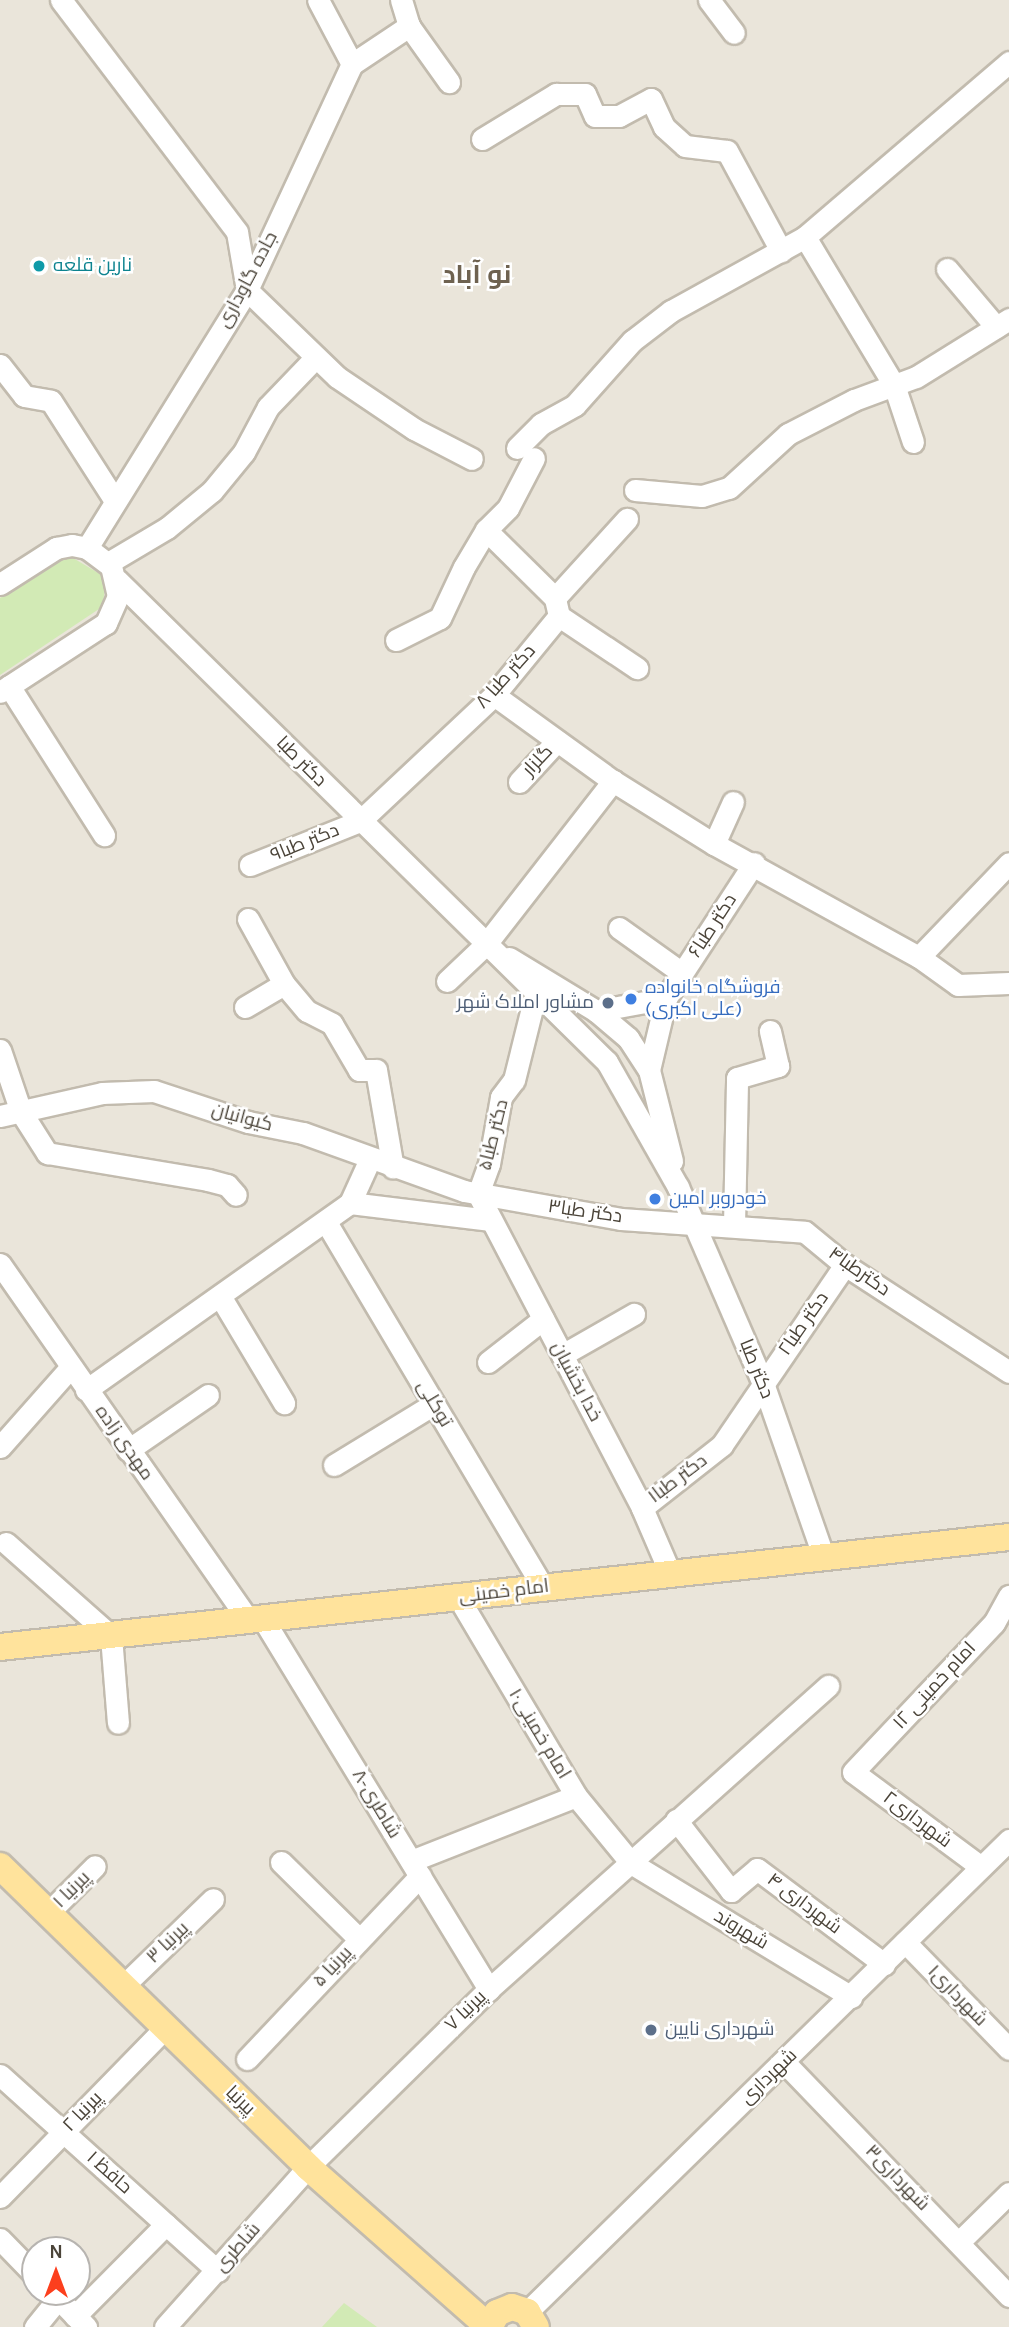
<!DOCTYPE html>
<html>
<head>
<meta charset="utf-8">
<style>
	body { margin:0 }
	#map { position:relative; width:1009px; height:2327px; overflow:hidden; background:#f6f3ec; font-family:Karla,Cairo,sans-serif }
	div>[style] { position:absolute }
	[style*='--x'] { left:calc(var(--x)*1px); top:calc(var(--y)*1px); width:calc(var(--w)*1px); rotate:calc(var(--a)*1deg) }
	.residential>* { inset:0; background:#eae5da }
	.green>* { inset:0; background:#d2eab5 }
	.roads { filter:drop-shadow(2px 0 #c2bbae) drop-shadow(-2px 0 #c2bbae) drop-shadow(0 2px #c2bbae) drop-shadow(0 -2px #c2bbae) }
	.minor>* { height:21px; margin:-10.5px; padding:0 10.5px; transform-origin:10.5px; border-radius:10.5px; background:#fff }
	.major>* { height:26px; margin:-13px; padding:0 13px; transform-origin:13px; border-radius:13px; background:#ffe39c }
	.dots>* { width:19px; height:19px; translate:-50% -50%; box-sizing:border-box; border:4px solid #fff; border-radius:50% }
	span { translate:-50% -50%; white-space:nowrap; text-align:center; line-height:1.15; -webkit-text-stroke:5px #fff; paint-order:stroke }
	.culture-label { font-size:19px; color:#0d838f }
	.left { translate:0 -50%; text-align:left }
	.street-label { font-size:19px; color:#4b4439 }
	.shop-label { font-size:19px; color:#366cbe }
	.service-label { font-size:19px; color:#4e5e75 }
	.right { translate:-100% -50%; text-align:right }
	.district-label { font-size:26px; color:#6e6250; font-weight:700 }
	.north { position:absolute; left:21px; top:2236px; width:70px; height:70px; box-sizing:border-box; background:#fff; border:2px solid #b7b4b0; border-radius:50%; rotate:0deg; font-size:19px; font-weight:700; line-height:28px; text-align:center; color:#4b4439 }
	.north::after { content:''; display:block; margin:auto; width:24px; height:32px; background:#fc3f1d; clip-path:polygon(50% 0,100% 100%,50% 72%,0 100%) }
</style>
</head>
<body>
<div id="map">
	<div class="residential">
		<div style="clip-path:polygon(evenodd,0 0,1009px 0,1009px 2327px,0 2327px,0 0,35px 2250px,77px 2250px,77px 2292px,35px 2292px,35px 2250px)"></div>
	</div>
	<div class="green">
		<div style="clip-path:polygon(73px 558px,100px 574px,106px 585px,102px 607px,0 675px,0 598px,59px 560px)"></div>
		<div style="clip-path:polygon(344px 2303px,377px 2327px,322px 2327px)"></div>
	</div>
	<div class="roads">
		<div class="minor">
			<div style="--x:61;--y:0;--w:291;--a:52.8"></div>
			<div style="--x:237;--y:232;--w:59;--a:80.2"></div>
			<div style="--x:247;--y:290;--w:125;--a:44"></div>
			<div style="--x:337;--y:377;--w:93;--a:34"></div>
			<div style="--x:414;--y:429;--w:65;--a:27.3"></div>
			<div style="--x:709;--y:0;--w:41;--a:52.9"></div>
			<div style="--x:409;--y:26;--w:69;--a:54.5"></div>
			<div style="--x:352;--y:64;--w:69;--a:-33.7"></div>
			<div style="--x:409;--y:26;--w:27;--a:-107"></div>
			<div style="--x:482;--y:139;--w:87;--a:-31.3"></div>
			<div style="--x:556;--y:94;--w:29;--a:0"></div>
			<div style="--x:585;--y:94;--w:24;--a:66"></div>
			<div style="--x:595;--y:116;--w:24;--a:0"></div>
			<div style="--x:619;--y:116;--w:36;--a:-28"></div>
			<div style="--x:651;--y:99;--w:31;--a:65"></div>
			<div style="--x:664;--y:127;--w:28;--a:42"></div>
			<div style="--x:685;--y:146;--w:42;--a:6.8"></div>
			<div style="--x:727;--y:151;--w:114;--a:61.6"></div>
			<div style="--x:805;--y:237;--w:173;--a:59"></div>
			<div style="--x:894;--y:385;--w:60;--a:71.6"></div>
			<div style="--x:947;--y:269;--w:76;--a:49.8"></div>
			<div style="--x:0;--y:365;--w:39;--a:52"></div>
			<div style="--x:24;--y:396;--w:27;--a:10"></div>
			<div style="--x:51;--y:401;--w:117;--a:57.3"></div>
			<div style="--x:517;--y:448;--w:34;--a:-45"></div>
			<div style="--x:541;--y:424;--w:39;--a:-29"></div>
			<div style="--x:575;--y:405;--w:86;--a:-48.3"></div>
			<div style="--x:632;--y:341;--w:49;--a:-37.6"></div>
			<div style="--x:671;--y:311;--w:153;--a:-28.9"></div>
			<div style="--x:805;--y:237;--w:269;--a:-40.6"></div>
			<div style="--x:635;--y:490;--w:67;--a:5.1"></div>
			<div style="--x:702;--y:496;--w:28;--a:-17"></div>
			<div style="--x:729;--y:488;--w:80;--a:-42.5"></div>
			<div style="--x:788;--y:434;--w:74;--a:-27.3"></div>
			<div style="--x:854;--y:400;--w:66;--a:-20.4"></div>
			<div style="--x:916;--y:377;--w:110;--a:-31.9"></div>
			<div style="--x:486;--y:530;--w:97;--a:44.6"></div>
			<div style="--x:87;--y:548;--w:304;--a:-58.2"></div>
			<div style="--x:247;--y:290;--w:249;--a:-65.1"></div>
			<div style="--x:352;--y:64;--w:72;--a:-118"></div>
			<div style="--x:108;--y:563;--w:69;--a:-30.7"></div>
			<div style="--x:167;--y:528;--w:58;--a:-39.4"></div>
			<div style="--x:212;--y:491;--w:50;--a:-50.6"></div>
			<div style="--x:244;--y:452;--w:51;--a:-61.9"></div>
			<div style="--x:268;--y:407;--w:69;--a:-46.2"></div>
			<div style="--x:117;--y:580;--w:687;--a:44.53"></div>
			<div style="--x:607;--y:1062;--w:144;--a:60.4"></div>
			<div style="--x:678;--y:1187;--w:214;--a:66.6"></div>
			<div style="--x:763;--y:1383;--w:182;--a:70.8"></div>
			<div style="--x:0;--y:584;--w:67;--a:-32.7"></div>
			<div style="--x:56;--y:548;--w:16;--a:-11"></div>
			<div style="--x:72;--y:545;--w:15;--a:11"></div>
			<div style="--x:87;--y:548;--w:30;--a:37"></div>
			<div style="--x:111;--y:566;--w:31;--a:77"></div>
			<div style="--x:118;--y:596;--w:30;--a:114"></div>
			<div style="--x:106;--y:623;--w:126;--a:146.9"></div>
			<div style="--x:559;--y:616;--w:94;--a:33.7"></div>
			<div style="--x:396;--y:640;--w:49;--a:-26.6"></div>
			<div style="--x:440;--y:618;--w:56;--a:-64.8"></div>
			<div style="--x:464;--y:567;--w:43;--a:-59.3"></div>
			<div style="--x:486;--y:530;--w:31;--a:-45"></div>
			<div style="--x:508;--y:508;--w:56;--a:-62.5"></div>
			<div style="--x:9;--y:686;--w:177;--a:57.5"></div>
			<div style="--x:494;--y:695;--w:147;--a:35.9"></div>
			<div style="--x:613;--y:781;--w:119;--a:32"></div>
			<div style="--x:714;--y:844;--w:234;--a:28.9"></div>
			<div style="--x:919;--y:957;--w:130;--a:-46.2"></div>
			<div style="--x:519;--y:782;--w:56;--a:-47.2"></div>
			<div style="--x:714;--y:844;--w:46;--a:-65.7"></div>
			<div style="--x:250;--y:865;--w:118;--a:-21.8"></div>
			<div style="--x:360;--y:821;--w:184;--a:-43.2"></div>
			<div style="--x:494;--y:695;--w:102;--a:-50.6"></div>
			<div style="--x:559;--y:616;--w:18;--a:-103"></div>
			<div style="--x:555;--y:598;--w:107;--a:-47.7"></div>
			<div style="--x:248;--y:919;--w:74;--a:61"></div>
			<div style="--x:284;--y:984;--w:35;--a:50"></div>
			<div style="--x:307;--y:1011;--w:28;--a:27"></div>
			<div style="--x:332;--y:1024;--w:53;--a:59.6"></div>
			<div style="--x:359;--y:1070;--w:17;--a:0"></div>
			<div style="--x:376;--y:1070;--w:99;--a:80.2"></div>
			<div style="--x:619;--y:928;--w:77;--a:35.5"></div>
			<div style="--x:919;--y:957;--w:48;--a:35.7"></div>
			<div style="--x:958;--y:985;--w:51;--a:-2.2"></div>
			<div style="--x:509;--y:958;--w:102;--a:31.3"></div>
			<div style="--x:596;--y:1011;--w:42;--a:40.2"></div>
			<div style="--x:628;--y:1038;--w:38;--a:57"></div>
			<div style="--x:649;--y:1070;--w:94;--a:75.8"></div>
			<div style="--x:447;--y:981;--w:54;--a:-43.5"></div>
			<div style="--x:486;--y:944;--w:207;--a:-52.1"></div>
			<div style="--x:245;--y:1007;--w:45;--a:-30.5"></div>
			<div style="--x:596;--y:1011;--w:71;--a:-10.5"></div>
			<div style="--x:0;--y:1050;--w:65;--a:71.3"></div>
			<div style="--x:21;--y:1112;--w:49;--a:57.6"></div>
			<div style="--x:47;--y:1153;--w:163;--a:9.5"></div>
			<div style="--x:208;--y:1180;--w:20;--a:15"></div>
			<div style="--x:227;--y:1185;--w:13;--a:48"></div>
			<div style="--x:649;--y:1070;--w:74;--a:-76.7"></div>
			<div style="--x:666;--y:998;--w:161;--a:-56.9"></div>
			<div style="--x:0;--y:1116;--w:105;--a:-12.7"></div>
			<div style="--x:102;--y:1093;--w:52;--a:-2.2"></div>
			<div style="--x:154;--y:1091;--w:99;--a:18.3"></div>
			<div style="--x:248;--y:1122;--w:56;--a:11.3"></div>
			<div style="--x:303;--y:1133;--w:171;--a:19.8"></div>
			<div style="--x:464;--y:1191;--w:159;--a:10.1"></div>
			<div style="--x:621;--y:1219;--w:184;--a:4"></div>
			<div style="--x:805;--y:1232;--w:52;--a:39.5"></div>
			<div style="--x:845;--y:1265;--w:196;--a:33.1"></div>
			<div style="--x:478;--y:1194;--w:354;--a:62.4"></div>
			<div style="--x:642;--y:1508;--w:71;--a:66.7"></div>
			<div style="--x:478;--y:1194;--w:32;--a:-70"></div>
			<div style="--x:489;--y:1164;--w:68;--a:-79.8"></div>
			<div style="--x:501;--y:1097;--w:21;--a:-53"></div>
			<div style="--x:514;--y:1080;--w:87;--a:-76"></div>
			<div style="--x:350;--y:1203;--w:142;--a:6.9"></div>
			<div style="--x:326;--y:1222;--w:425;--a:59.3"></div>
			<div style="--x:734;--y:1225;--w:147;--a:-88.8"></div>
			<div style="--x:737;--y:1078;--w:43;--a:-16.3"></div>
			<div style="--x:778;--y:1066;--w:36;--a:-103"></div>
			<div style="--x:0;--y:1264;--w:435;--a:55.1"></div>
			<div style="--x:220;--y:1296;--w:125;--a:59.1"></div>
			<div style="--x:562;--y:1355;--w:83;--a:-29.7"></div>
			<div style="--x:488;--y:1362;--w:70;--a:-38"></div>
			<div style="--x:86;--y:1390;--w:324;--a:-35.3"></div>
			<div style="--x:350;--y:1203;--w:48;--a:-65.6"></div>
			<div style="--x:0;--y:1447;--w:106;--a:-48.5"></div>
			<div style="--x:128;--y:1450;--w:97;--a:-34.5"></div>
			<div style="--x:334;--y:1465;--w:117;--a:-31.4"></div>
			<div style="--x:642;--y:1508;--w:102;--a:-38.2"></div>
			<div style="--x:722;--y:1445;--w:218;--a:-55.7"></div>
			<div style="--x:6;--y:1543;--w:140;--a:41.5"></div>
			<div style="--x:111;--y:1636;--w:87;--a:85.4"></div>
			<div style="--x:458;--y:1597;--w:231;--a:59.3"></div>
			<div style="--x:576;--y:1796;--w:87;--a:50.6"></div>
			<div style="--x:631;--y:1863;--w:258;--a:31.3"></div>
			<div style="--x:263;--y:1619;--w:434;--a:58.6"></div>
			<div style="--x:676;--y:1820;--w:90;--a:52.2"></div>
			<div style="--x:731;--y:1891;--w:34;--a:-40"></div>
			<div style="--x:757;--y:1869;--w:159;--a:36.8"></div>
			<div style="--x:411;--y:1861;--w:177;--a:-21.5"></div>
			<div style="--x:281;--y:1862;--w:110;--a:44.6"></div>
			<div style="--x:981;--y:1867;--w:159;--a:-143.4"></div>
			<div style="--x:853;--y:1772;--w:205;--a:-46.6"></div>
			<div style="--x:994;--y:1623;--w:31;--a:-61"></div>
			<div style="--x:48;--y:1913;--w:66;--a:-45"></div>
			<div style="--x:905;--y:1942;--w:149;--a:45.8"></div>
			<div style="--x:123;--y:1986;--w:125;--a:-44"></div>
			<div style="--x:247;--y:2059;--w:252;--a:-46.6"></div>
			<div style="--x:784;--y:2062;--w:325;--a:46.1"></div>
			<div style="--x:0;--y:2075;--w:293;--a:42"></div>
			<div style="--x:0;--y:2197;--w:236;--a:-45.7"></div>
			<div style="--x:0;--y:2239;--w:50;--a:45.8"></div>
			<div style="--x:959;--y:2242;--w:70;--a:-44.4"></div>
			<div style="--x:52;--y:2292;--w:49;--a:45.8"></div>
			<div style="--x:527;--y:2312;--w:675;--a:-44.4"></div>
			<div style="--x:75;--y:2316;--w:129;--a:-45.3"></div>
			<div style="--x:35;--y:2327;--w:36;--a:-51"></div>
			<div style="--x:165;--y:2327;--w:215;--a:-48.2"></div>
			<div style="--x:308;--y:2167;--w:254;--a:-44.5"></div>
			<div style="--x:489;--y:1989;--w:455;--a:-41.8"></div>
		</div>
		<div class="major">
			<div style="--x:0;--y:1647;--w:1015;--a:-6.22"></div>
			<div style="--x:0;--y:1866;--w:431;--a:44.3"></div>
			<div style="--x:308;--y:2167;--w:242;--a:41.5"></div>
			<div style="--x:489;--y:2327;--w:16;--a:-60"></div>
			<div style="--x:497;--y:2313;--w:16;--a:-22"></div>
			<div style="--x:512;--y:2307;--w:16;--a:18"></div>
			<div style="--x:527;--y:2312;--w:17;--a:59"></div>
		</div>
	</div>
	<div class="dots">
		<div style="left:39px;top:266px;background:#0f9aa8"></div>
		<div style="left:631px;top:999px;background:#3f7fe0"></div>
		<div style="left:608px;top:1003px;background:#5c6f8a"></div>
		<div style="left:655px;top:1199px;background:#3f7fe0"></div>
		<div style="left:651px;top:2030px;background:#5c6f8a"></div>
	</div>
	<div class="culture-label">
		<span class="left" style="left:53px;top:266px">نارین قلعه</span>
	</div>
	<div class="street-label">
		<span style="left:248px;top:280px;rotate:-62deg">جاده گاوداری</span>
		<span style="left:506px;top:677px;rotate:-48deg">دکتر طبا ۸</span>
		<span style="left:538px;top:761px;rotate:-47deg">گلزار</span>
		<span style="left:301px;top:762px;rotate:45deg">دکتر طبا</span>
		<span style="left:305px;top:843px;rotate:-22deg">دکتر طبا۹</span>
		<span style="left:713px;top:926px;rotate:-57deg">دکتر طبا۶</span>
		<span style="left:242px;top:1118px;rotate:15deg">کیوانیان</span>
		<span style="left:494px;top:1135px;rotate:-76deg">دکتر طبا۵</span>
		<span style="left:585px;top:1212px;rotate:8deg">دکتر طبا۳</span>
		<span style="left:859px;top:1272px;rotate:35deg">دکترطبا۴</span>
		<span style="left:804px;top:1324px;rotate:-55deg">دکتر طبا۲</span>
		<span style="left:756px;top:1369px;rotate:68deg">دکتر طبا</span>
		<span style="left:576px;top:1382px;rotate:62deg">خدا بخشیان</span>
		<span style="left:434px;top:1404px;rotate:59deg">توکلی</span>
		<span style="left:124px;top:1443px;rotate:55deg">مهدی زاده</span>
		<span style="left:678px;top:1479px;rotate:-37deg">دکتر طبا۱</span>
		<span style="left:504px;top:1592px;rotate:-7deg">امام خمینی</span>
		<span style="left:935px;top:1686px;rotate:-47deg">امام خمینی ۱۲</span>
		<span style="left:539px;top:1734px;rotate:59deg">امام خمینی۱۰</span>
		<span style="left:376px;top:1804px;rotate:59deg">۸-شاطری</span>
		<span style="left:917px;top:1820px;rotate:37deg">شهرداری۲</span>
		<span style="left:72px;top:1890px;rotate:-45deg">پیرنیا ۱</span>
		<span style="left:804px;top:1904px;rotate:37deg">شهرداری ۴</span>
		<span style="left:741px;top:1930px;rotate:31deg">شهروند</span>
		<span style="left:168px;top:1943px;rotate:-44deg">پیرنیا ۳</span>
		<span style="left:333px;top:1967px;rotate:-47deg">پیرنیا ۵</span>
		<span style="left:957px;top:1996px;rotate:46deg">شهرداری۱</span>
		<span style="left:466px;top:2011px;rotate:-44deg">پیرنیا ۷</span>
		<span style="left:769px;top:2077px;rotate:-44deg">شهرداری</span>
		<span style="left:240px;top:2101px;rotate:44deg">پیرنیا</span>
		<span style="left:83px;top:2112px;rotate:-46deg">پیرنیا ۲</span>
		<span style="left:109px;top:2173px;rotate:42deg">حافظ ۱</span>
		<span style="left:897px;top:2178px;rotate:46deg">شهرداری۳</span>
		<span style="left:238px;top:2248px;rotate:-49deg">شاطری</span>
	</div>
	<div class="shop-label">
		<span class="left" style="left:645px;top:999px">فروشگاه خانواده<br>(علی اکبری)</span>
		<span class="left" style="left:669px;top:1199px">خودروبر امین</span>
	</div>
	<div class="service-label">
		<span class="right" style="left:594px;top:1003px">مشاور املاک شهر</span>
		<span class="left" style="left:665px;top:2030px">شهرداری نایین</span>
	</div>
	<div class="district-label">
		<span style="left:477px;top:275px">نو آباد</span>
	</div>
	<div class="north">N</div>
</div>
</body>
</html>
